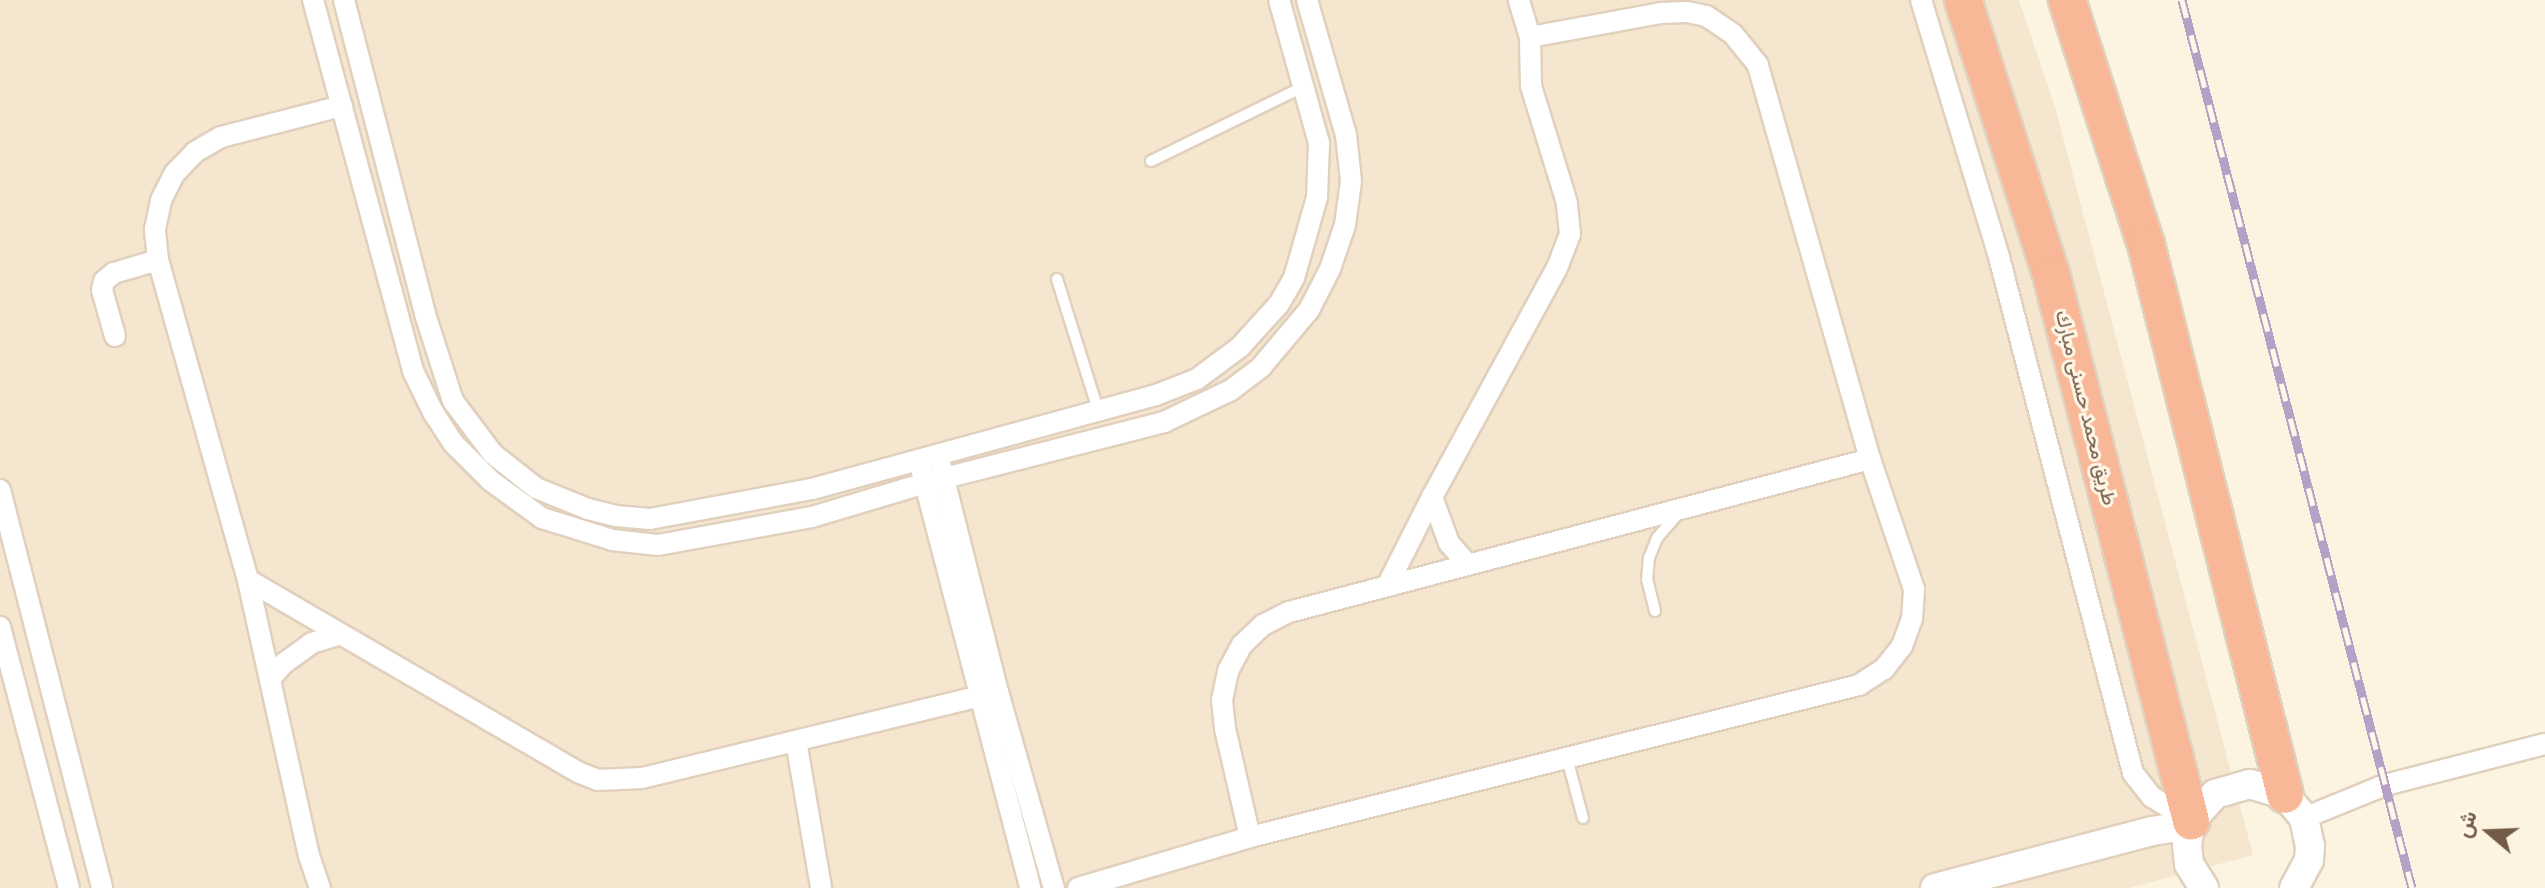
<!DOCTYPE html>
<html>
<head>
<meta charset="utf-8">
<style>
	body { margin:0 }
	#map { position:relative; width:2545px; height:888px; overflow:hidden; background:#fcf4e1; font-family:"Varela Round",Vazirmatn,sans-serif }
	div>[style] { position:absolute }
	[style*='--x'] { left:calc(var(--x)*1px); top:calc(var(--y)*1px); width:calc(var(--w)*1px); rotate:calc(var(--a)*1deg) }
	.residential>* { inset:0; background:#f4e6cf }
	.roads { filter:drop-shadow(2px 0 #e0d0bd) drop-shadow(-2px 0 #e0d0bd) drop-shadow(0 2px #e0d0bd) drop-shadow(0 -2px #e0d0bd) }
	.lane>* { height:10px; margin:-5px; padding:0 5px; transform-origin:5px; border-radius:5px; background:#fff }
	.street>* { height:20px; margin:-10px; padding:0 10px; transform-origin:10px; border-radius:10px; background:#fff }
	.secondary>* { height:28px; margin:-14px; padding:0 14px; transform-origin:14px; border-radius:14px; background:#fff }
	.highway>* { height:36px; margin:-18px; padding:0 18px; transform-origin:18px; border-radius:18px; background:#f8b796 }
	.rail>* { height:9px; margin-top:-4.5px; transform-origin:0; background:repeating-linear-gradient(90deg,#fff7e7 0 18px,#b7a0c5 0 36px); box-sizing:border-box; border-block:2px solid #b7a0c5 }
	span { translate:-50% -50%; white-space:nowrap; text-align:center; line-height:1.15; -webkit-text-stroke:6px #fff7e7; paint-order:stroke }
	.street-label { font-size:20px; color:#735b48 }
	.north { position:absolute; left:2449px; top:792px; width:80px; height:80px; -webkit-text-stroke:6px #fff7e7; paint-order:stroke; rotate:289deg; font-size:22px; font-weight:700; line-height:32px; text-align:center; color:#735b48 }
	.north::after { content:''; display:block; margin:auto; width:28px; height:36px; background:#735b48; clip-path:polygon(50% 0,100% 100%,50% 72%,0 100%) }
</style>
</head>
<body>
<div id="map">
	<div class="residential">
		<div style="clip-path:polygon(0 0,2019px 0,2055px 107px,2253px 855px,2129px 888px,0 888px)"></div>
	</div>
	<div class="roads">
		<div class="lane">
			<div style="--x:1151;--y:161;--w:169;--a:-26"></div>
			<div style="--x:1057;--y:279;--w:137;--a:72.6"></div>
			<div style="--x:1655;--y:611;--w:32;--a:-104"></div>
			<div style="--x:1647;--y:580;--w:22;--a:-85"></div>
			<div style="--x:1649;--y:558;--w:22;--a:-68"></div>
			<div style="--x:1657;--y:538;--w:32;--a:-49"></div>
			<div style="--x:1567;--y:758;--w:62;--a:75.1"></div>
		</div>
		<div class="street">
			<div style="--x:313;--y:0;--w:384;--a:74.9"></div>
			<div style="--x:413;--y:371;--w:46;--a:64"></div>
			<div style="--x:433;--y:412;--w:38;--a:57"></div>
			<div style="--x:454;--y:444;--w:52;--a:45"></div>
			<div style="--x:491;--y:481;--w:63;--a:36"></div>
			<div style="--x:542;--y:518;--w:73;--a:17.4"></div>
			<div style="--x:612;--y:540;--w:46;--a:6.2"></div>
			<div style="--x:658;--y:545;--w:157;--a:-10.3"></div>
			<div style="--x:812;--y:517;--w:118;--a:-16.7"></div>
			<div style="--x:925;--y:483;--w:247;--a:-14.3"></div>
			<div style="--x:1164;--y:422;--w:74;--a:-25.5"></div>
			<div style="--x:1231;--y:390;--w:38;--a:-37"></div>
			<div style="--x:1261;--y:367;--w:75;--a:-49.9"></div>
			<div style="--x:1309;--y:310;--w:46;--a:-62.9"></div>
			<div style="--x:1330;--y:269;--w:46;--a:-71.2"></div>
			<div style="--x:1345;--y:225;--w:44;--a:-82.2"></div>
			<div style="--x:1351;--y:181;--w:46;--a:-96.2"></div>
			<div style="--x:1346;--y:135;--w:141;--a:-106.1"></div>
			<div style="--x:344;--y:0;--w:324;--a:75.5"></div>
			<div style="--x:425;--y:314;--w:91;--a:72.2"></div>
			<div style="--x:453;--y:401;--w:66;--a:53"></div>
			<div style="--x:493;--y:454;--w:55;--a:38.3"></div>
			<div style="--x:536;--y:488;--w:56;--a:22"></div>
			<div style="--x:588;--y:509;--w:29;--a:14"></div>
			<div style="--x:616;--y:516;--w:34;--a:5"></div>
			<div style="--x:650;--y:519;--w:165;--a:-10.5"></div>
			<div style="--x:812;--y:489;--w:357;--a:-15.3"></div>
			<div style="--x:1156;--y:395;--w:44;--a:-21.3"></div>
			<div style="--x:1197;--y:379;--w:54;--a:-36.7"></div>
			<div style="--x:1240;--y:347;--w:58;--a:-47.8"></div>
			<div style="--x:1279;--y:304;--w:30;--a:-60"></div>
			<div style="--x:1294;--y:278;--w:84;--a:-74.1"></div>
			<div style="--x:1317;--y:197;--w:54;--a:-87.9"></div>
			<div style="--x:1319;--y:143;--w:148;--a:-105.6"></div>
			<div style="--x:1921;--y:0;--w:269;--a:73.1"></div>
			<div style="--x:1999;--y:257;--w:533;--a:75.44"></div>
			<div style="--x:2133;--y:773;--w:31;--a:52"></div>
			<div style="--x:2152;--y:797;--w:46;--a:31.6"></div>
			<div style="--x:115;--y:336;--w:48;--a:-105.8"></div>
			<div style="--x:102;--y:290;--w:9;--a:-77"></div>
			<div style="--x:104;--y:281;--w:13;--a:-39"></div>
			<div style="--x:114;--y:273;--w:46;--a:-16.5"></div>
			<div style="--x:941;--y:467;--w:232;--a:75.8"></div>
			<div style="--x:998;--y:692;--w:204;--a:74.1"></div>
			<div style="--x:922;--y:472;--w:430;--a:75.4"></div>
			<div style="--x:0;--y:490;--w:411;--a:75.6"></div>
			<div style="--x:1432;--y:497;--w:49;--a:69.7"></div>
			<div style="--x:1449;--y:543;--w:28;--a:49"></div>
			<div style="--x:248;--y:580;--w:384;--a:30.2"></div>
			<div style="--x:580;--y:773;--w:19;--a:21"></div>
			<div style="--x:598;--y:780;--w:44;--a:-2.6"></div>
			<div style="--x:642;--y:778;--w:366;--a:-13.6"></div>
			<div style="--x:1387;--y:586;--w:100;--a:-63.2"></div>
			<div style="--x:1432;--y:497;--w:261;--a:-61.4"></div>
			<div style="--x:1557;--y:268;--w:36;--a:-69"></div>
			<div style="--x:1570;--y:234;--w:31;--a:-96"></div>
			<div style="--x:1567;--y:203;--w:122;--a:-107.1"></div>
			<div style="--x:1531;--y:86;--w:49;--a:-91.2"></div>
			<div style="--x:1530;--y:37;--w:39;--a:-107"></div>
			<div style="--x:0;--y:627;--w:270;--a:75.2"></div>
			<div style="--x:270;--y:679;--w:20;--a:-49"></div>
			<div style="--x:283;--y:664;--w:36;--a:-36"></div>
			<div style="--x:312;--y:643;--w:30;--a:-17"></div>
			<div style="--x:796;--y:741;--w:149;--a:80.3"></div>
			<div style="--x:2304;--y:818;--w:87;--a:-22.2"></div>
			<div style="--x:2385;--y:785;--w:165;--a:-14.4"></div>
			<div style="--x:1250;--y:837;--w:111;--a:-103"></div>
			<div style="--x:1225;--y:729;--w:29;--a:-96"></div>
			<div style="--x:1222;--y:700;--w:30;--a:-78"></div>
			<div style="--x:1228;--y:671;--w:30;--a:-62"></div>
			<div style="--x:1242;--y:645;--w:29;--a:-44"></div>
			<div style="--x:1263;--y:625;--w:29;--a:-27"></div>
			<div style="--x:1289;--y:612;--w:601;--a:-14.75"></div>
			<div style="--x:320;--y:888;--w:34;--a:-109"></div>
			<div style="--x:309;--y:856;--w:283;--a:-102.5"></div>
			<div style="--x:248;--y:580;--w:332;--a:-105.7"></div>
			<div style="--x:158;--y:260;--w:31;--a:-96"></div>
			<div style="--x:155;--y:229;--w:30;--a:-78"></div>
			<div style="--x:161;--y:200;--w:30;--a:-63"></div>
			<div style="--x:175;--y:173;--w:29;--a:-46"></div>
			<div style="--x:195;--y:152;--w:30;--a:-30"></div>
			<div style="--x:221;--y:137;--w:125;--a:-14.4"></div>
			<div style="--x:1078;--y:888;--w:179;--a:-16.5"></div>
			<div style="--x:1250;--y:837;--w:628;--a:-14.01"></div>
			<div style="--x:1859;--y:685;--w:30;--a:-33"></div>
			<div style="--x:1884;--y:669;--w:29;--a:-52"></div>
			<div style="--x:1902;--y:646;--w:29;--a:-70"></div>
			<div style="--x:1912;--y:619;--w:30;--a:-86"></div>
			<div style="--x:1914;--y:589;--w:137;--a:-108.7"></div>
			<div style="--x:1870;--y:459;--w:410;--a:-105.9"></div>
			<div style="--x:1758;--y:65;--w:40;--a:-129"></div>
			<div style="--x:1733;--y:34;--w:32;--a:-146"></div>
			<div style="--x:1706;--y:16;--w:19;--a:-168"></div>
			<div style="--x:1687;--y:12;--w:26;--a:178"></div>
			<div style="--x:1661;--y:13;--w:133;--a:169.6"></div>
		</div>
		<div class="secondary">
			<div style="--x:1935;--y:888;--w:224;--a:-14.7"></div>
			<div style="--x:2152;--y:831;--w:38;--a:-9"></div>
			<div style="--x:2204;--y:888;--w:28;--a:-122"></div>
			<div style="--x:2189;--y:864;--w:19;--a:-96"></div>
			<div style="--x:2187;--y:845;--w:24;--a:-81"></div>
			<div style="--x:2191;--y:821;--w:36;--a:-48"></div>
			<div style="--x:2215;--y:794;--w:36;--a:-16"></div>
			<div style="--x:2250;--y:784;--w:37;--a:17"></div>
			<div style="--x:2285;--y:795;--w:30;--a:50"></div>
			<div style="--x:2304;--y:818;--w:29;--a:78"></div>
			<div style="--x:2310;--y:846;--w:14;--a:94"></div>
			<div style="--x:2309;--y:860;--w:32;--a:118"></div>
		</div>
		<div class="highway">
			<div style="--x:1963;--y:0;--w:292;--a:72.2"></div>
			<div style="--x:2052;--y:278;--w:561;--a:75.64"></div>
			<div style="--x:2067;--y:0;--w:256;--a:72.1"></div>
			<div style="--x:2146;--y:244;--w:568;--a:75.84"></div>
		</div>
	</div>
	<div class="rail">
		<div style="--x:2182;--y:0;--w:917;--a:75.48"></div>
	</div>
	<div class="street-label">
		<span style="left:2085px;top:408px;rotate:76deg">طريق محمد حسنى مبارك</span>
	</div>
	<div class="north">ش</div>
</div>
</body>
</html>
